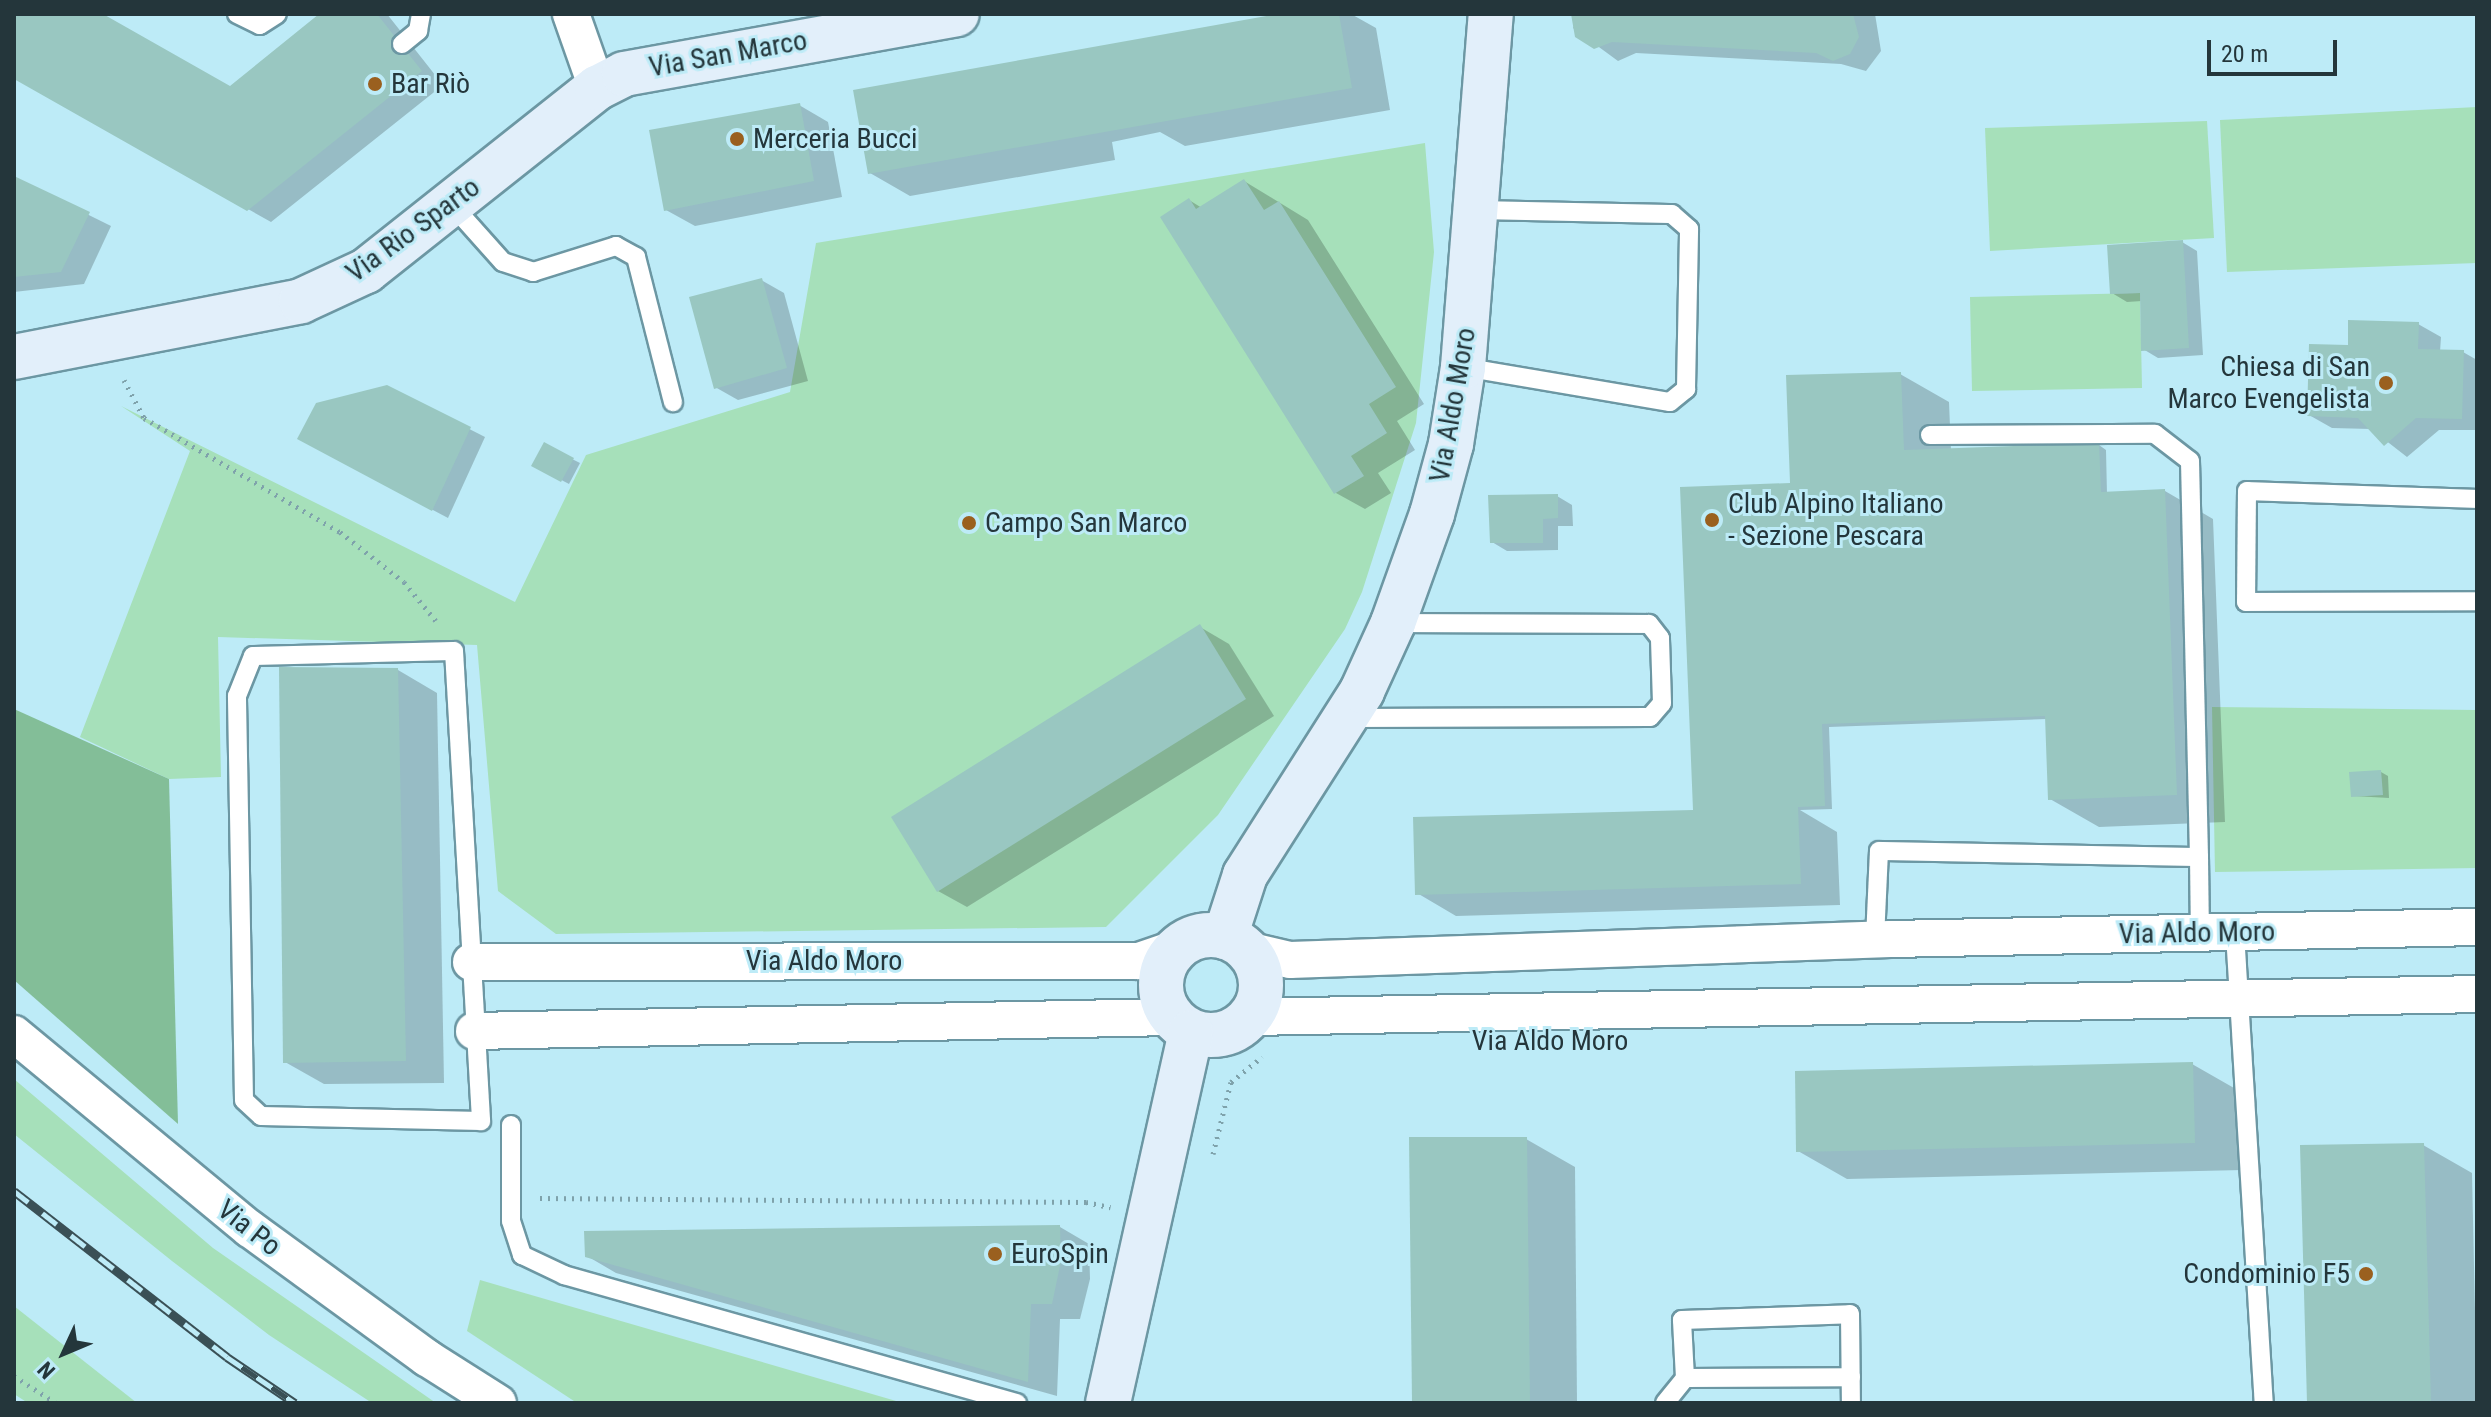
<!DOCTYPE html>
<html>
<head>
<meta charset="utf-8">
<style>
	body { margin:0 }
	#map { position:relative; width:2491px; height:1417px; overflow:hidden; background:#bdebf7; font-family:"Roboto Condensed",sans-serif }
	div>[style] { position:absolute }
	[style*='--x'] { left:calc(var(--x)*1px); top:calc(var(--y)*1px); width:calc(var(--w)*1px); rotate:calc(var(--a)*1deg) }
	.green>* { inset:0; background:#a6e0ba }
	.forest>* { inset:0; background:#83be98 }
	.shadow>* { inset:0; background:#0003 }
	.building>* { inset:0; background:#99c7c1 }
	.path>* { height:5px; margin-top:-2.5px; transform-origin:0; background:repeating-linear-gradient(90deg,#7fa2ab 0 2px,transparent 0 8px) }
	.roads { filter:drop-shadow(2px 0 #6c97a3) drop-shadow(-2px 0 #6c97a3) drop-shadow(0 2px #6c97a3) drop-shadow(0 -2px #6c97a3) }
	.lane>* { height:18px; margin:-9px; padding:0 9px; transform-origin:9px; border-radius:9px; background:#fff }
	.street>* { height:36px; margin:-18px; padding:0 18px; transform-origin:18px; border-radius:18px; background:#fff }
	.secondary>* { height:44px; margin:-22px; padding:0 22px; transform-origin:22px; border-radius:22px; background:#e2effa }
	.secondary>.ring { margin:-22px; padding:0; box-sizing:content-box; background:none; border:44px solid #e2effa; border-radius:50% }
	.rail>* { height:9px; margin-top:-4.5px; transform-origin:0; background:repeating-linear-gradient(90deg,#bdebf7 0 18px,#3a5056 0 36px); box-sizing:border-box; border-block:2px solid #3a5056 }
	.dots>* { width:22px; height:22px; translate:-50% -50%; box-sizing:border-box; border:4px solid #bdebf7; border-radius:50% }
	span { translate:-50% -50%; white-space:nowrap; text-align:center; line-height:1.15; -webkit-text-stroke:6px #bdebf7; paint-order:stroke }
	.street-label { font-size:28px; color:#24363b }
	.poi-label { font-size:28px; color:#24363b }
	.left { translate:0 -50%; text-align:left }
	.right { translate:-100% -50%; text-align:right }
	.frame { position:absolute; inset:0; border:16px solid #24363b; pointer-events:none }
	.north { position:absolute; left:24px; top:1313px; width:80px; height:80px; -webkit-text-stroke:6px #bdebf7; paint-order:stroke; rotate:226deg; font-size:22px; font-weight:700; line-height:32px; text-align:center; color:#24363b }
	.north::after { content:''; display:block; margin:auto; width:28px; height:36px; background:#24363b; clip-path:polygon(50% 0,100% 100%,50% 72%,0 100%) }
	.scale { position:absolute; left:2207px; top:40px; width:130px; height:36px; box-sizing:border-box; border:4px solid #24363b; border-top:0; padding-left:10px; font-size:24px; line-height:28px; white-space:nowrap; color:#24363b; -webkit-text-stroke:6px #bdebf7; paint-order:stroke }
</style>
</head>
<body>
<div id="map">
	<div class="green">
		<div style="clip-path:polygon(2477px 107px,2477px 263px,2227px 272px,2220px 120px)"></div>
		<div style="clip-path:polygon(2207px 121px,2214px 238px,1990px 251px,1985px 128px)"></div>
		<div style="clip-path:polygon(1425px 143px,1434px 252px,1416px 423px,1362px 592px,1345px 629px,1218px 815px,1106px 927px,556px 934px,498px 891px,477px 645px,218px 637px,221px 777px,169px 779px,80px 737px,190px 451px,121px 406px,515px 602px,586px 455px,790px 392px,816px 243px)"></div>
		<div style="clip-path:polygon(2140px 293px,2142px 388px,1972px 391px,1970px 297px)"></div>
		<div style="clip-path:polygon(2212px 707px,2477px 710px,2477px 868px,2215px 872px)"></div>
		<div style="clip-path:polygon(14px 1079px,213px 1248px,436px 1403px,372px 1403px,269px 1335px,172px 1261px,14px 1134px)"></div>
		<div style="clip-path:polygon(480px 1280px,903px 1403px,577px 1403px,467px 1331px)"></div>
		<div style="clip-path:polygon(14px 1306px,137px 1403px,28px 1403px,14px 1394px)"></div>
	</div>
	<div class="forest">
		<div style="clip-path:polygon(14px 709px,169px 779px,178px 1124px,14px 980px)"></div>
	</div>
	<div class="shadow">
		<div style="clip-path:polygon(14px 14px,99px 14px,230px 88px,323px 14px,387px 14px,443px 85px,271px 222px,14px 77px)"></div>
		<div style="clip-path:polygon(1288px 14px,1351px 14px,1376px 28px,1390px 110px,1185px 146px,1160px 132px,1112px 142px,1115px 160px,910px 196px,870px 173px)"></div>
		<div style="clip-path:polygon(1577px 14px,1875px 14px,1881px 51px,1866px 71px,1841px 64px,1636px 53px,1618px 61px,1573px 28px)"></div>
		<div style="clip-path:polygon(799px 105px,828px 122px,842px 197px,695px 226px,666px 210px)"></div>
		<div style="clip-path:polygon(14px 178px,111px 226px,84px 284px,14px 292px)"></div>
		<div style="clip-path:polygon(1244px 181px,1308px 220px,1424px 404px,1397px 421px,1415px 450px,1378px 473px,1391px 493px,1365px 509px,1336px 493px,1189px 200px,1202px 208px)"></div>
		<div style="clip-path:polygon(2182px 242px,2197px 251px,2203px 355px,2158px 358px,2143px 349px,2142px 301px,2127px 302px,2112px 293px)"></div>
		<div style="clip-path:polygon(761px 280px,784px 293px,808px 381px,738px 400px,715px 387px)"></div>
		<div style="clip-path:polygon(2418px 324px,2441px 337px,2440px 352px,2463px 352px,2477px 360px,2477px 430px,2439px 430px,2407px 457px,2371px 429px,2332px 428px,2309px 415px,2350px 347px)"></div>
		<div style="clip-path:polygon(1900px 374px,1949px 402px,1951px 451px,2099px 445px,2106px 450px,2107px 494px,2165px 491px,2213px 519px,2225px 822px,2099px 827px,2050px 799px,2047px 719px,1829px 727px,1832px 809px,1800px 810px,1837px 832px,1840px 905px,1456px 916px,1417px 893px,1695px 812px,1792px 485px)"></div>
		<div style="clip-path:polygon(387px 387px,485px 437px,448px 518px,314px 447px)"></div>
		<div style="clip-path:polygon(544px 445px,580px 463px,569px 484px,533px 465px)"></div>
		<div style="clip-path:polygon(1557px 496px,1572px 505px,1573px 526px,1558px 526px,1558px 550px,1507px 551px,1492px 542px)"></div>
		<div style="clip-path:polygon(1200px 627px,1229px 644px,1274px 716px,967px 907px,938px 891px)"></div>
		<div style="clip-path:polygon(398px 670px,437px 693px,444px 1083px,324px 1084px,285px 1062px)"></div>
		<div style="clip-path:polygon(2381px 772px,2388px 776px,2389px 798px,2353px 796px)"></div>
		<div style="clip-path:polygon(2192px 1064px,2241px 1092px,2243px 1170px,1847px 1179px,1798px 1151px)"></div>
		<div style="clip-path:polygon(1526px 1139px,1575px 1167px,1577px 1403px,1414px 1403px)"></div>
		<div style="clip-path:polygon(2423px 1145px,2472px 1173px,2477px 1403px,2309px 1403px)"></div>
		<div style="clip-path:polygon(1060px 1227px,1089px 1244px,1090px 1279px,1080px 1319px,1060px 1319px,1057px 1396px,616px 1273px,587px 1256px)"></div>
	</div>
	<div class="building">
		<div style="clip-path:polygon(14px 14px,103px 14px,230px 86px,319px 14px,377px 14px,422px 71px,247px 211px,14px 79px)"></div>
		<div style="clip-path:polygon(1277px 14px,1339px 14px,1352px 88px,868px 174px,853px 90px)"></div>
		<div style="clip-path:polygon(1571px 14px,1853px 14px,1859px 37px,1850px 54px,1833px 61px,1816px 53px,1612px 42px,1594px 49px,1575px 37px)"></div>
		<div style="clip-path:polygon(800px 103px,814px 181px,664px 211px,649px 130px)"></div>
		<div style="clip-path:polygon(14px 176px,90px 212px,61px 272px,14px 277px)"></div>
		<div style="clip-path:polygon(1244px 179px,1264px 210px,1279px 201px,1396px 387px,1369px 404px,1387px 433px,1351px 456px,1364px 476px,1334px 494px,1160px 217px,1189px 198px,1196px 209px)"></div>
		<div style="clip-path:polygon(2183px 240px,2189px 348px,2141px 351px,2140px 293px,2110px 294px,2107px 245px)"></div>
		<div style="clip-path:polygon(762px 278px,787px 368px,714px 389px,689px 297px)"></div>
		<div style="clip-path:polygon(2348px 320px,2419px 322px,2418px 349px,2464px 350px,2462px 419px,2416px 418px,2384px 446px,2358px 418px,2307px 416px,2309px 344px,2348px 345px)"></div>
		<div style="clip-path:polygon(1901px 372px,1904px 450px,2099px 443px,2101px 492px,2165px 489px,2177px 795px,2048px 800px,2045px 716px,1822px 724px,1825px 806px,1798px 807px,1801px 884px,1415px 895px,1413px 817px,1693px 810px,1680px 487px,1790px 483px,1786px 375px)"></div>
		<div style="clip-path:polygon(387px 385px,471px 427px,432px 511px,297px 439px,316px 403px)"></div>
		<div style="clip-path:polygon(544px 442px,574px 458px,561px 482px,531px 466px)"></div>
		<div style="clip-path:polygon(1558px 494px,1558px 518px,1543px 519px,1543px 543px,1490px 543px,1488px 495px)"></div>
		<div style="clip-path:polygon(1200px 624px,1246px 699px,937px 892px,891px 817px)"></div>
		<div style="clip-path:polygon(279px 667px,398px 668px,406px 1061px,283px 1063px)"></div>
		<div style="clip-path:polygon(2381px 770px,2383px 795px,2351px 797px,2349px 772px)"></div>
		<div style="clip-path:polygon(2193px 1062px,2195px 1143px,1796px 1152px,1795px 1071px)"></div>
		<div style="clip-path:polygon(1409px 1137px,1527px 1137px,1530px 1403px,1412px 1403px)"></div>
		<div style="clip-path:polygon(2424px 1143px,2431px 1403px,2307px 1403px,2300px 1145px)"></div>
		<div style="clip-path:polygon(1060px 1225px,1061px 1261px,1052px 1304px,1031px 1304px,1028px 1382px,585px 1257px,584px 1231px)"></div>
	</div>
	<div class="path">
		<div style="--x:124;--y:380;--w:43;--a:62.2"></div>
		<div style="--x:144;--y:418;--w:227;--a:30.2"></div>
		<div style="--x:340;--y:532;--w:81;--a:38"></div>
		<div style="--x:404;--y:582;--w:50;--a:50.6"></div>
		<div style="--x:1213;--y:1154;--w:74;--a:-76"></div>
		<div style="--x:1231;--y:1082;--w:40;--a:-39"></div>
		<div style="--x:540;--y:1198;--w:546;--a:0.42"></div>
		<div style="--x:1086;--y:1202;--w:25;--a:12"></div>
		<div style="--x:14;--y:1376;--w:50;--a:32.7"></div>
	</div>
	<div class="roads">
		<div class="lane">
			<div style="--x:237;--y:14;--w:25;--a:26"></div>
			<div style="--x:260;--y:25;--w:20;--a:-33"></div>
			<div style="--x:402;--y:44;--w:21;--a:-39"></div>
			<div style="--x:418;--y:31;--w:17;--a:-80"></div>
			<div style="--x:452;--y:205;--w:76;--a:48.2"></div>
			<div style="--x:503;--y:262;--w:32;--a:18"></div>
			<div style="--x:533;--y:272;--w:87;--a:-17.4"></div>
			<div style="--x:616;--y:246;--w:23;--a:29"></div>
			<div style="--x:636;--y:257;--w:150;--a:75.7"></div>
			<div style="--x:1463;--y:367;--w:210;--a:9.6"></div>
			<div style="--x:1670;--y:402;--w:21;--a:-39"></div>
			<div style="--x:1686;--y:389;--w:160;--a:-88.9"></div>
			<div style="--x:1689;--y:229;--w:23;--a:-139"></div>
			<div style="--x:1672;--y:214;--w:197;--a:-178.8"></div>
			<div style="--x:1930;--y:435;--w:225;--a:-0.3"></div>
			<div style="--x:2155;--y:434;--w:44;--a:37.6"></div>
			<div style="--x:2190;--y:461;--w:396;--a:88.7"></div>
			<div style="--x:2477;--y:499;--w:230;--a:-178"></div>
			<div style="--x:2247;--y:491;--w:111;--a:90.5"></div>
			<div style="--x:2246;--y:602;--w:231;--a:-0.2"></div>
			<div style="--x:454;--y:651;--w:471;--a:86.7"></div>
			<div style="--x:481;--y:1121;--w:220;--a:-178.7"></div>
			<div style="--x:261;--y:1116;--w:23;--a:-137"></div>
			<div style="--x:244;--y:1100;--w:404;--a:-91"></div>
			<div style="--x:237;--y:696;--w:43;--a:-68.2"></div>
			<div style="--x:253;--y:656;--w:201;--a:-1.4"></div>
			<div style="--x:1348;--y:718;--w:302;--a:-0.2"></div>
			<div style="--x:1650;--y:717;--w:18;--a:-49"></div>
			<div style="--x:1662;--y:703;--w:65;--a:-91.8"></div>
			<div style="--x:1660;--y:638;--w:18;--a:-128"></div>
			<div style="--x:1649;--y:624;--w:255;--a:-179.8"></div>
			<div style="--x:2235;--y:933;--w:471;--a:86.5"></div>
			<div style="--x:1875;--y:939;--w:88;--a:-87.4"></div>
			<div style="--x:1879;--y:851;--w:320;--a:1.1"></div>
			<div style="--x:2199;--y:857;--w:77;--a:89.3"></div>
			<div style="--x:511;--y:1125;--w:96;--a:90"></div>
			<div style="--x:511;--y:1221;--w:36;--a:72"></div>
			<div style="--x:522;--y:1255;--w:47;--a:25.5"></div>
			<div style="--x:564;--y:1275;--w:471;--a:15.8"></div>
			<div style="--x:1685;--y:1378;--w:166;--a:-0.3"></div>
			<div style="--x:1665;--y:1403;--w:32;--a:-51"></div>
			<div style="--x:1685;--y:1378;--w:58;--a:-93"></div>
			<div style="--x:1682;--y:1320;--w:168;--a:-2"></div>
			<div style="--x:1850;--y:1314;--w:89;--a:89.4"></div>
		</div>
		<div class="street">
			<div style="--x:571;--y:14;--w:78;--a:70.6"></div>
			<div style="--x:1247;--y:950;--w:44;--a:13.1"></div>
			<div style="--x:1290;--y:960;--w:601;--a:-2"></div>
			<div style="--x:1891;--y:939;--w:586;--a:-1.17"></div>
			<div style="--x:471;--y:962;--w:668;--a:-0.09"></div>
			<div style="--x:1139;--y:961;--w:39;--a:-19"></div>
			<div style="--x:1250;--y:1017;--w:1227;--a:-1.07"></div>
			<div style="--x:474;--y:1031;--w:698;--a:-1.15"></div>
			<div style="--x:14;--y:1034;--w:306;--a:39.6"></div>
			<div style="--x:250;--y:1229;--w:219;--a:36.1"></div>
			<div style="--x:427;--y:1358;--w:84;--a:32.4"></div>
		</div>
		<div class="secondary">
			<div style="--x:14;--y:357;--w:292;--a:-11"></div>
			<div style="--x:301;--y:301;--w:72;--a:-24.8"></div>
			<div style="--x:366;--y:271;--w:295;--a:-38.4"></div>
			<div style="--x:597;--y:88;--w:30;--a:-27"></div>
			<div style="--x:624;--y:74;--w:338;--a:-10.2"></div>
			<div class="ring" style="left:1161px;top:935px;width:56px;height:56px"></div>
			<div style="--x:1225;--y:937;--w:65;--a:-72.1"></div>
			<div style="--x:1245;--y:875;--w:218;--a:-57.5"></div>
			<div style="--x:1362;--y:691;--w:75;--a:-65.5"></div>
			<div style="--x:1393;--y:623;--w:116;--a:-70.3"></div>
			<div style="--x:1432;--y:514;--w:73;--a:-74.8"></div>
			<div style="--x:1451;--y:444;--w:78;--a:-81.1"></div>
			<div style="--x:1463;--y:367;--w:354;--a:-85.5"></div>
			<div style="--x:1108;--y:1403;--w:380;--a:-77.4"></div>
		</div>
	</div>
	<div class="rail">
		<div style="--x:14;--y:1191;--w:270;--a:37.9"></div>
		<div style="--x:227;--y:1357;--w:82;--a:34.1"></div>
	</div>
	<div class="dots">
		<div style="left:375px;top:84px;background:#9a601f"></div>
		<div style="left:737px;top:139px;background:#9a601f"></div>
		<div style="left:2386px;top:383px;background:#9a601f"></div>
		<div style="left:1712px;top:520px;background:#9a601f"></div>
		<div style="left:969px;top:523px;background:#9a601f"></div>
		<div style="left:995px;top:1254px;background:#9a601f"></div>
		<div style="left:2366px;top:1274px;background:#9a601f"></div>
	</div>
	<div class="street-label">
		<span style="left:728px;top:54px;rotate:-10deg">Via San Marco</span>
		<span style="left:413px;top:230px;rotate:-36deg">Via Rio Sparto</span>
		<span style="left:1453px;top:405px;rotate:-80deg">Via Aldo Moro</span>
		<span style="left:2197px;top:933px;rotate:-1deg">Via Aldo Moro</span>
		<span style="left:824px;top:961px">Via Aldo Moro</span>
		<span style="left:1550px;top:1041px">Via Aldo Moro</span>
		<span style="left:249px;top:1228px;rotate:38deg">Via Po</span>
	</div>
	<div class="poi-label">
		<span class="left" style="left:391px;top:84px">Bar Riò</span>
		<span class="left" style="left:753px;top:139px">Merceria Bucci</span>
		<span class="right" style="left:2370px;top:383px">Chiesa di San<br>Marco Evengelista</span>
		<span class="left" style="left:1728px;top:520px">Club Alpino Italiano<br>- Sezione Pescara</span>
		<span class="left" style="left:985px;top:523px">Campo San Marco</span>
		<span class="left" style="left:1011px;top:1254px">EuroSpin</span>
		<span class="right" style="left:2350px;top:1274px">Condominio F5</span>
	</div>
	<div class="frame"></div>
	<div class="north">N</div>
	<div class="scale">20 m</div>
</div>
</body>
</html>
